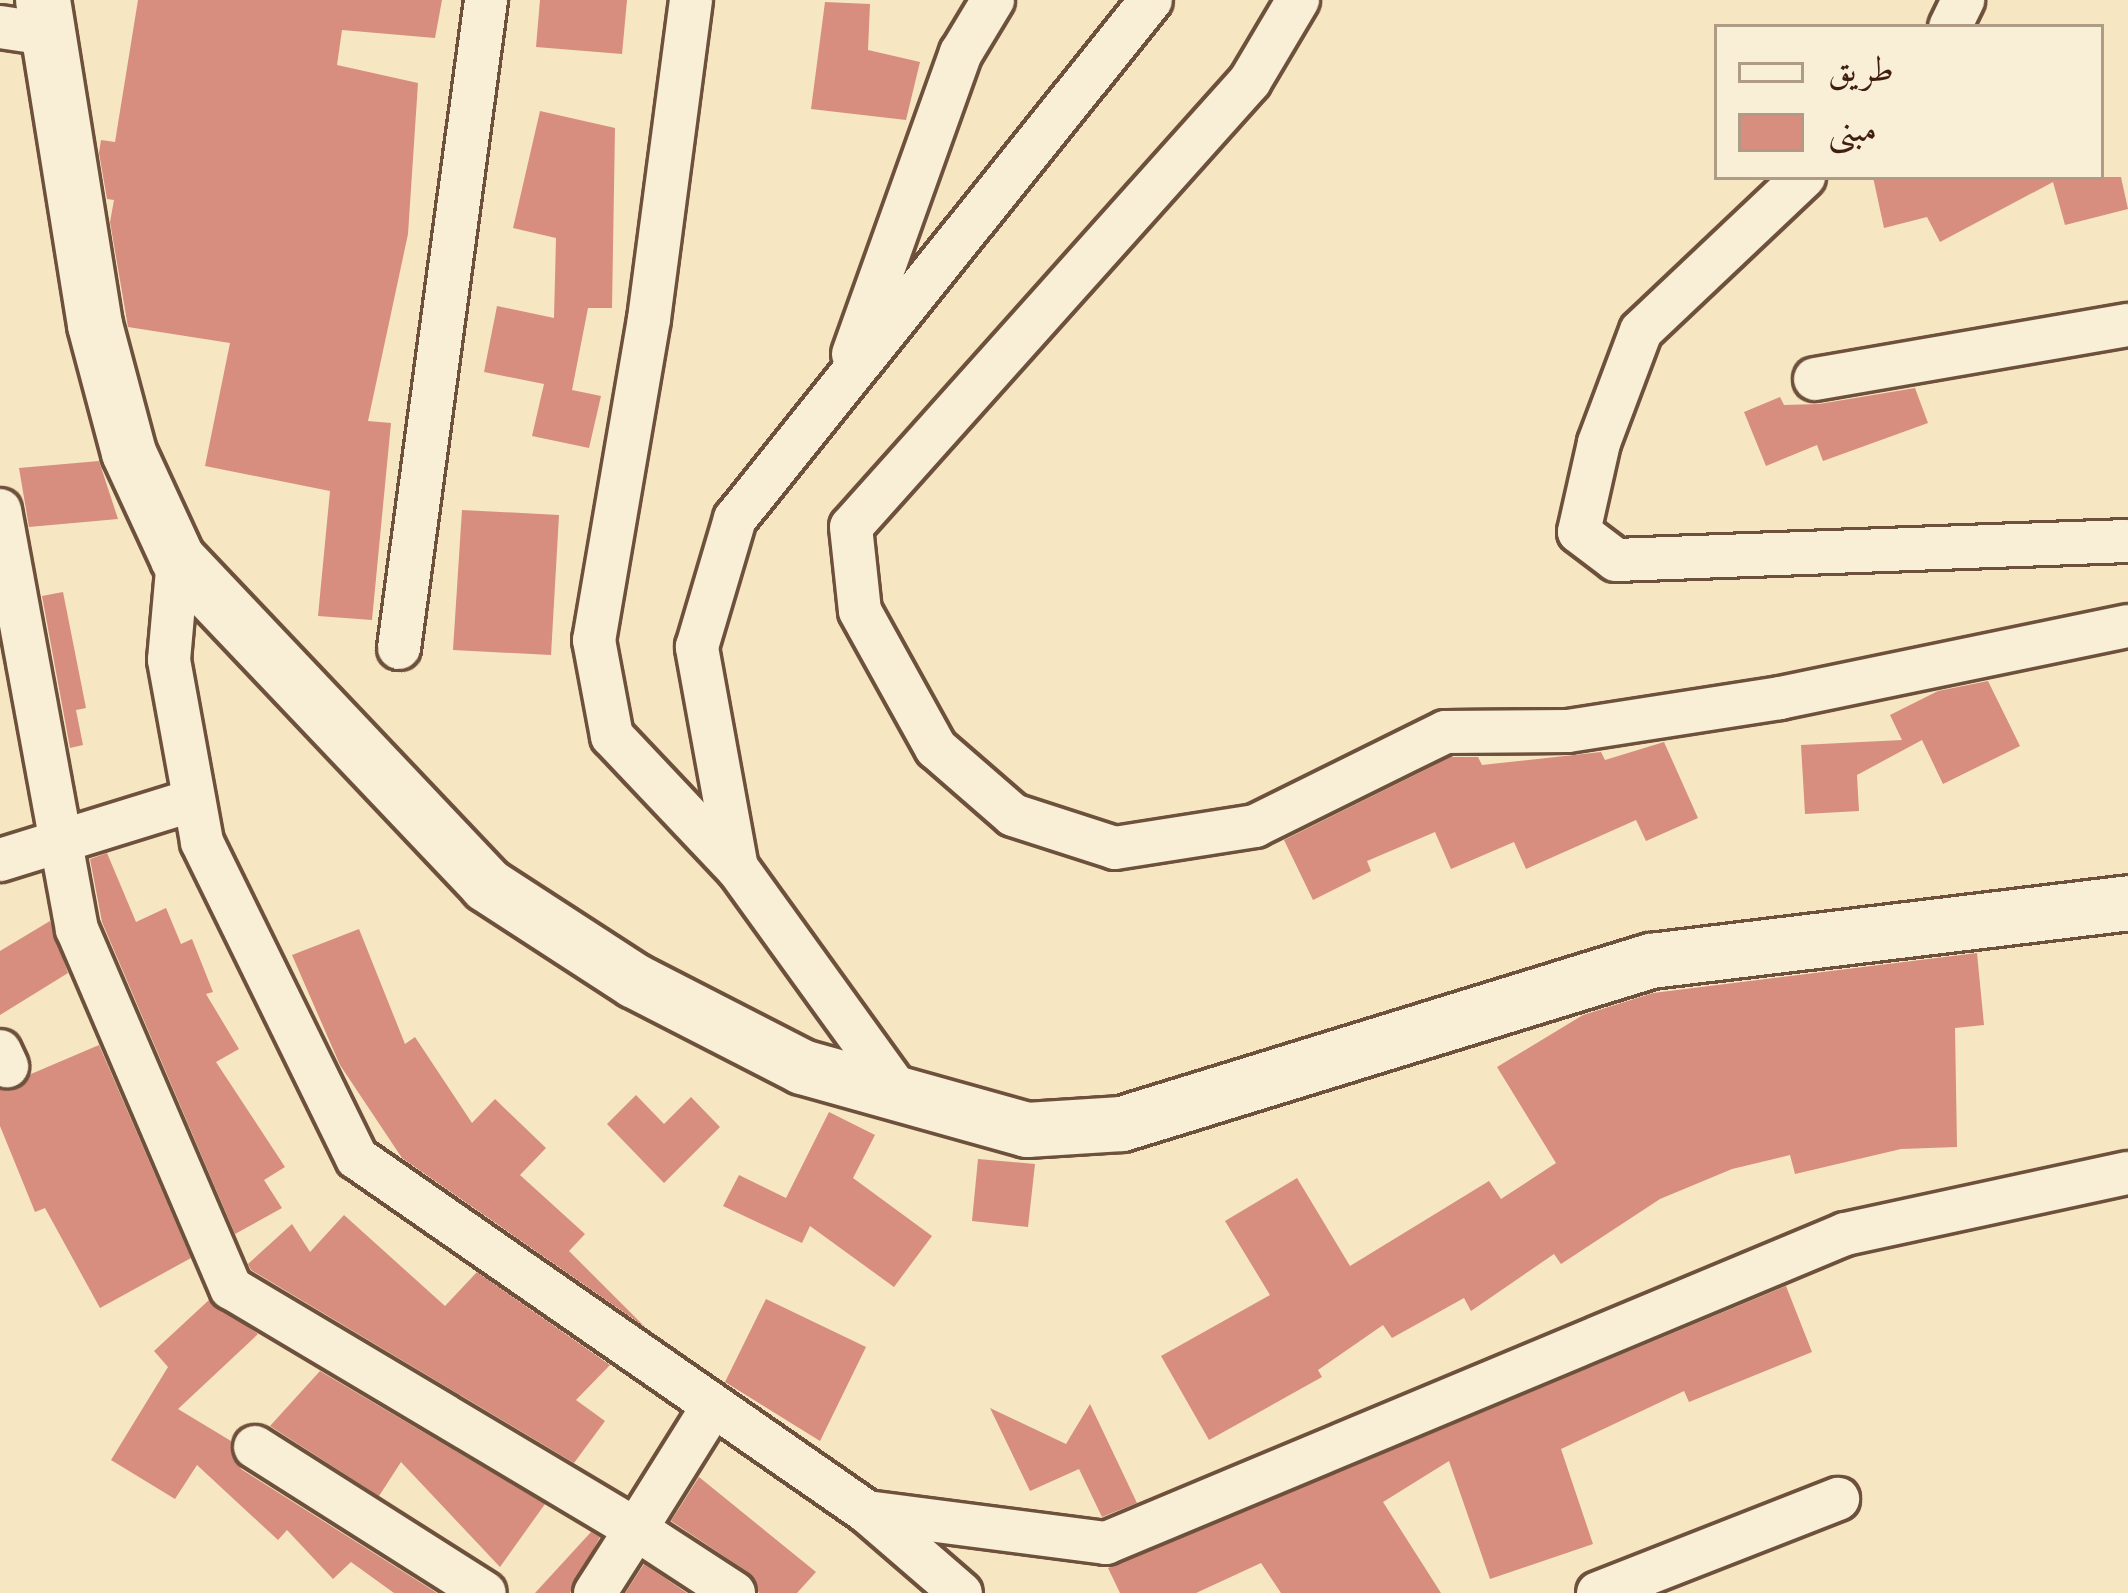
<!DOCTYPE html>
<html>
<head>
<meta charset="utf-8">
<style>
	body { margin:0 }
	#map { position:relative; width:2128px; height:1593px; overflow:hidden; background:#f6e6c1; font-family:"Libre Caslon Text",Amiri,serif }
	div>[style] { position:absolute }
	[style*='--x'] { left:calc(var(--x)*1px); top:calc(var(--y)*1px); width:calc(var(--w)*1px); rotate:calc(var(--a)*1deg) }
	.building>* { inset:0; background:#d78e7e }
	.roads { filter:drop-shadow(3px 0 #6e513c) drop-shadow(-3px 0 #6e513c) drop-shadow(0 3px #6e513c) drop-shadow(0 -3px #6e513c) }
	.minor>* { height:42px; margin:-21px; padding:0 21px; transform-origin:21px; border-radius:21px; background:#f9efd7 }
	.tertiary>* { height:54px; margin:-27px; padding:0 27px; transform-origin:27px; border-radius:27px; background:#f9efd7 }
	span { translate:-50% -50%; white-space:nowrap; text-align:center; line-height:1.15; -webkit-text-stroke:9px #f9efd7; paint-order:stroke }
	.legend { position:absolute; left:1714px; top:24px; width:390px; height:156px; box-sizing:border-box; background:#f9efd7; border:3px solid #af9c87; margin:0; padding:15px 21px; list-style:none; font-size:36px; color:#411f10 }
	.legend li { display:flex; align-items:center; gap:24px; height:60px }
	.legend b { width:60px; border:3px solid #af9c87 }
</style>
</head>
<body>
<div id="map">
	<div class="building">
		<div style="clip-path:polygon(138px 0,442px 0,435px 38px,342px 30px,337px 65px,418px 83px,408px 234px,368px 421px,391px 423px,372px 620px,318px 616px,330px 491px,205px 466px,230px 343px,128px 327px,110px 222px,114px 200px,107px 199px,99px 153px,101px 140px,115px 142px)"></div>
		<div style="clip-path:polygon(540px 0,627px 0,622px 54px,536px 47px)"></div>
		<div style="clip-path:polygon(825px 2px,870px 4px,868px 50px,920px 62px,906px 120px,811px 109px)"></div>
		<div style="clip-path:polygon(540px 111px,615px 128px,612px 308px,588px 308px,572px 390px,601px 396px,589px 448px,532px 436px,544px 384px,484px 372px,497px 306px,554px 318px,556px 238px,513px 228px)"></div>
		<div style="clip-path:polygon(1873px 177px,2121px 177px,2128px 209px,2065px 225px,2053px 182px,1940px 242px,1927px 217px,1884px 228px)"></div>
		<div style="clip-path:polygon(1915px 388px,1928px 423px,1823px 461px,1817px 445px,1766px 466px,1744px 412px,1780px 397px,1784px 405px,1819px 404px)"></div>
		<div style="clip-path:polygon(99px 461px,118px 519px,29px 527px,19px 468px)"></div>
		<div style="clip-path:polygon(462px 510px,559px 515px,551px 655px,453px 650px)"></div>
		<div style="clip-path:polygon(63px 592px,86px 708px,76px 710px,83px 745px,70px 748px,42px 596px)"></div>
		<div style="clip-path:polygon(1988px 681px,2020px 746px,1943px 784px,1922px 740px,1857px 775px,1859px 811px,1805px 814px,1801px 745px,1902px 740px,1890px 715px,1938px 691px)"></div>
		<div style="clip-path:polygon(1664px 742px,1698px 818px,1646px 841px,1636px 820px,1526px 869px,1514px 842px,1451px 869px,1435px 832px,1367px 861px,1371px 871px,1313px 900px,1284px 840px,1451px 757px,1478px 757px,1482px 765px,1601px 752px,1605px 760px)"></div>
		<div style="clip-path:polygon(107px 853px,136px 922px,166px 908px,181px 944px,192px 939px,213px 992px,206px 994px,239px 1049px,216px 1062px,285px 1167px,264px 1180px,282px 1208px,235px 1234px,102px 922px,90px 859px)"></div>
		<div style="clip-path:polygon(50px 921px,68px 973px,0 1015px,0 951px)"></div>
		<div style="clip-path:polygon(359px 929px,405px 1044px,415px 1037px,472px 1123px,495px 1099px,546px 1148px,520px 1175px,585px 1234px,569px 1251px,645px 1327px,402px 1158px,340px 1065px,292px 955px)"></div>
		<div style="clip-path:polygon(1977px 953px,1984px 1025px,1955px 1028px,1957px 1147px,1901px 1149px,1795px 1174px,1790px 1155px,1732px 1169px,1660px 1199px,1561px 1264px,1554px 1254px,1471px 1311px,1464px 1298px,1392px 1338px,1383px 1325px,1318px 1370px,1322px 1377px,1209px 1440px,1161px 1356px,1270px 1295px,1225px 1221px,1297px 1178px,1350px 1266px,1489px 1181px,1501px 1199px,1556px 1163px,1497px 1067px,1583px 1015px,1653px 993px)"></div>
		<div style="clip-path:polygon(99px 1045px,191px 1258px,100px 1308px,45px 1208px,35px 1212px,0 1126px,0 1090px,19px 1088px,31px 1074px)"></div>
		<div style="clip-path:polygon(636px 1095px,664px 1124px,691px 1097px,720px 1127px,664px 1183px,607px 1124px)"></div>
		<div style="clip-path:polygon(829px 1112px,875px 1135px,853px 1178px,932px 1236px,894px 1287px,810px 1226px,802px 1243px,723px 1206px,739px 1175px,786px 1198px)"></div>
		<div style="clip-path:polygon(978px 1159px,1035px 1164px,1028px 1227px,972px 1221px)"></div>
		<div style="clip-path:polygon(344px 1215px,445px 1306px,477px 1272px,610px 1365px,576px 1400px,605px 1421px,574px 1463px,251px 1270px,248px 1264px,292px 1224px,310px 1252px)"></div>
		<div style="clip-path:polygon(1786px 1286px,1812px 1352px,1689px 1402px,1684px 1391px,1561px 1449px,1593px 1544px,1490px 1579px,1449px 1461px,1383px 1502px,1441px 1593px,1281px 1593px,1261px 1563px,1196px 1593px,1120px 1593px,1108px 1568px)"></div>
		<div style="clip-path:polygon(766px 1299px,866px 1347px,820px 1441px,725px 1382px)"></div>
		<div style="clip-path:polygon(209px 1300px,258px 1334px,178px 1409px,231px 1441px,241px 1469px,437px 1593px,394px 1593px,351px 1562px,333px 1579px,287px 1530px,278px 1540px,197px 1465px,175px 1499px,111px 1460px,168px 1367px,154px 1351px)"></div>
		<div style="clip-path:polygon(320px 1371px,545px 1504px,500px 1567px,401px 1462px,379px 1496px,270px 1426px)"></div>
		<div style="clip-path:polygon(1090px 1404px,1137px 1503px,1102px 1517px,1079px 1469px,1030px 1491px,990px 1408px,1066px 1444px)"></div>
		<div style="clip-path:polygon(699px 1477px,816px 1572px,797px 1593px,759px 1593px,748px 1572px,671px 1521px)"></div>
		<div style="clip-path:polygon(591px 1532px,600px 1537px,570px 1593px,535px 1593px)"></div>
		<div style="clip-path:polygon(644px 1564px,687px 1593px,625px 1593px)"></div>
	</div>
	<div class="roads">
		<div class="minor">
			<div style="--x:691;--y:0;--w:322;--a:97.5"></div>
			<div style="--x:649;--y:319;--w:326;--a:99.7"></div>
			<div style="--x:594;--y:640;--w:98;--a:79.4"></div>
			<div style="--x:612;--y:736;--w:182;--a:46.6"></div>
			<div style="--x:1298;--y:0;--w:94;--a:120.7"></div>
			<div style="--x:1250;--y:81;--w:598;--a:131.82"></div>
			<div style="--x:851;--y:527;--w:84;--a:83.9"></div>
			<div style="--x:860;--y:611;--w:157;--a:61"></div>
			<div style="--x:936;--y:748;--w:102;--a:41"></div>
			<div style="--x:1013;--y:815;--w:107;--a:17.9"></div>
			<div style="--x:1115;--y:848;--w:142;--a:-8.9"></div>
			<div style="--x:1255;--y:826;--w:212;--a:-26.3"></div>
			<div style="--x:1445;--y:732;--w:123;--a:-0.5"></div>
			<div style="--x:1568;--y:731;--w:215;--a:-8.8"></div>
			<div style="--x:1780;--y:698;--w:355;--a:-11.7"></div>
			<div style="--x:0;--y:27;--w:47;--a:8.7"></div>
			<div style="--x:1950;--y:27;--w:30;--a:-64"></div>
			<div style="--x:1804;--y:177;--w:224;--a:136.6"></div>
			<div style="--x:1641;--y:331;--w:120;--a:110.6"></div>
			<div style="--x:1599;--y:443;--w:91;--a:102.7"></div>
			<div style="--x:1579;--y:532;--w:46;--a:37.1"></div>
			<div style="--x:1616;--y:560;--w:512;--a:-2.13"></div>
			<div style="--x:853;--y:354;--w:320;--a:-70.3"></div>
			<div style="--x:961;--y:53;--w:62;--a:-58.9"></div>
			<div style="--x:1815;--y:379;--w:318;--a:-9.8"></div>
			<div style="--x:0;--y:510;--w:426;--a:79.6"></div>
			<div style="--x:77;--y:929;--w:391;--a:66.8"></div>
			<div style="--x:231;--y:1288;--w:471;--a:30.8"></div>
			<div style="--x:636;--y:1529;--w:145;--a:-58"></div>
			<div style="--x:178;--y:559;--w:101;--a:95.1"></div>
			<div style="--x:169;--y:660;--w:185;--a:79.7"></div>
			<div style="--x:202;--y:842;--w:352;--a:63.9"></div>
			<div style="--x:357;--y:1158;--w:621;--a:34.77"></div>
			<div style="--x:867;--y:1512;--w:241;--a:7.4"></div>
			<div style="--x:1106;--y:1543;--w:801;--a:-22.69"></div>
			<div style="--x:1845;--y:1234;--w:289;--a:-12.2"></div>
			<div style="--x:399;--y:648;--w:654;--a:-82.35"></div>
			<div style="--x:0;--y:860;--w:203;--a:-17.2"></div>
			<div style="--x:0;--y:1051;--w:17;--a:65"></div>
			<div style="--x:901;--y:1095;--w:280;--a:-125.8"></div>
			<div style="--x:737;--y:868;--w:225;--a:-100.3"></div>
			<div style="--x:697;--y:647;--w:134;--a:-73.5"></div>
			<div style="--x:735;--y:519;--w:665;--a:-51.29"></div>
			<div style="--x:255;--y:1447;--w:272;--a:32.4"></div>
			<div style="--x:867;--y:1512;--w:124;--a:40.8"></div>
			<div style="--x:595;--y:1593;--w:76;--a:-57.4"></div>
			<div style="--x:636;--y:1529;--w:117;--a:33.1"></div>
			<div style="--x:1598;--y:1593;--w:258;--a:-21.4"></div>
		</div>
		<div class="tertiary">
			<div style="--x:43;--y:0;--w:329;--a:80.9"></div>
			<div style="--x:95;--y:325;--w:132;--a:75.1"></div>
			<div style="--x:129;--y:453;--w:117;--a:65.2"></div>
			<div style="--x:178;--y:559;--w:449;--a:46.5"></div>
			<div style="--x:487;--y:885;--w:176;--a:33"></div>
			<div style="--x:635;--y:981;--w:188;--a:27.2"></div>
			<div style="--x:802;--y:1067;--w:234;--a:15.6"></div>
			<div style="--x:1027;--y:1130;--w:95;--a:-3.6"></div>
			<div style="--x:1122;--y:1124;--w:554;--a:-17.13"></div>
			<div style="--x:1651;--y:961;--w:481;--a:-6.9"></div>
		</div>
	</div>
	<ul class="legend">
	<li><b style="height:15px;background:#f9efd7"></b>طريق</li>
	<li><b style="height:33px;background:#d78e7e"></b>مبنى</li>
	</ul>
</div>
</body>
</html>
